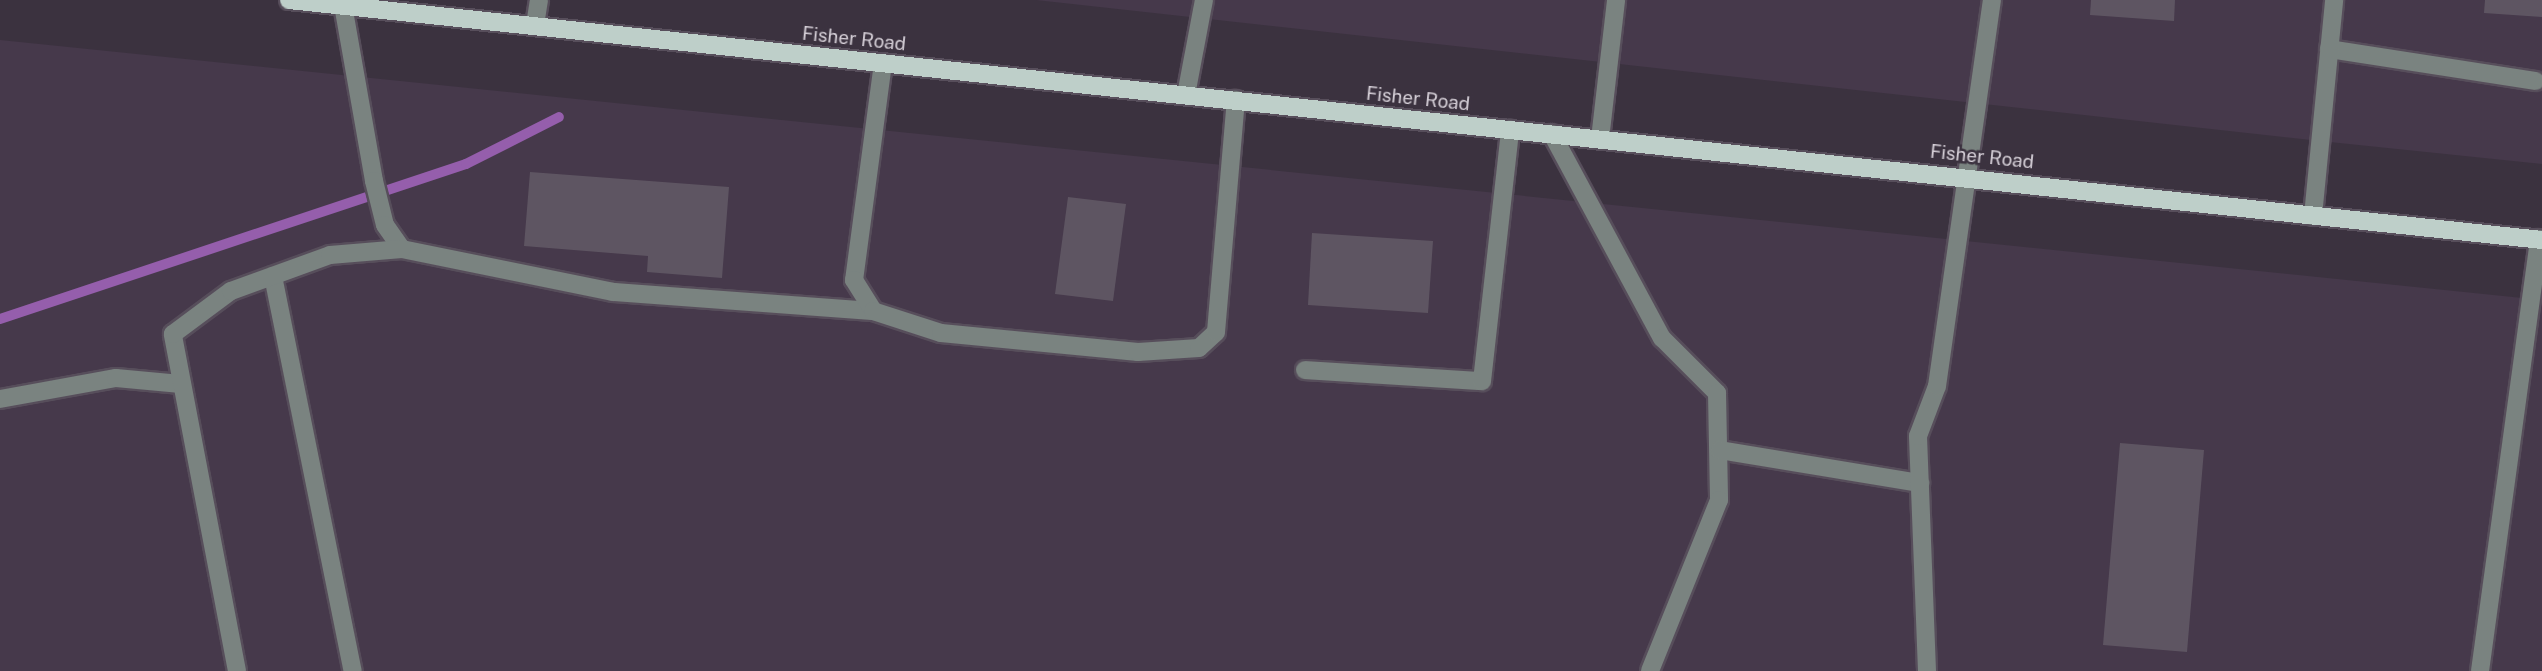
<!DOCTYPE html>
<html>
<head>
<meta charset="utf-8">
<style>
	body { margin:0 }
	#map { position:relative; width:2542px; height:671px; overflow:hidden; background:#3b323f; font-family:"Public Sans",sans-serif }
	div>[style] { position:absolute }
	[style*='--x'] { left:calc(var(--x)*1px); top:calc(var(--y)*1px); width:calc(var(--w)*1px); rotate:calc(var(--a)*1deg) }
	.built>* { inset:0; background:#46394b }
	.stream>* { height:10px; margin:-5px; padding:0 5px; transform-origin:5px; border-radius:5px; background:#955eac }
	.building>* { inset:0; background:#5e5562 }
	.roads { filter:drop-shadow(2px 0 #574e5b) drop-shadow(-2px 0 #574e5b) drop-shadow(0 2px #574e5b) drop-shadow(0 -2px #574e5b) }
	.minor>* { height:18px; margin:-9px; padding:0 9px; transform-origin:9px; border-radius:9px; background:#7a8380 }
	.major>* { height:18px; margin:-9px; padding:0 9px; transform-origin:9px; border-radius:9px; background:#becfc9 }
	span { translate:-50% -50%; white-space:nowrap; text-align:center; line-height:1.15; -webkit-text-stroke:5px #3b323f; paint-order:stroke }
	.street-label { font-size:19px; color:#d6d0d8 }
</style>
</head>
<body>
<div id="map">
	<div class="built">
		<div style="clip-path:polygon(1036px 0,2542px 0,2542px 164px,2320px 141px)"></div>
		<div style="clip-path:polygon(0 40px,2542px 300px,2542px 671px,0 671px)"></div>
	</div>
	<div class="stream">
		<div style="--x:0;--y:319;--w:491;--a:-18.4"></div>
		<div style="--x:466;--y:164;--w:104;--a:-26.8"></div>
	</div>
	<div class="building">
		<div style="clip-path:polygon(2091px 0,2175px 0,2174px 21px,2090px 15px)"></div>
		<div style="clip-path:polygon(2485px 0,2542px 0,2542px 17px,2484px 13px)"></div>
		<div style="clip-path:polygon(530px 172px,729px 187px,722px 278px,647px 272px,648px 256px,524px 246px)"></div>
		<div style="clip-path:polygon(1068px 197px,1126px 204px,1113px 301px,1055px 294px)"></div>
		<div style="clip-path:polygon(1312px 233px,1433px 241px,1428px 313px,1308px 305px)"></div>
		<div style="clip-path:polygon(2120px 443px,2204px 450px,2187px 652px,2103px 645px)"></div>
	</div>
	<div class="roads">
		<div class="minor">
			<div style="--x:343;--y:5;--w:179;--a:80"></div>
			<div style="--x:374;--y:181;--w:45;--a:76"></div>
			<div style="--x:385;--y:225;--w:29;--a:55"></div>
			<div style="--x:402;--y:249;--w:215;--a:11.5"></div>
			<div style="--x:613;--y:292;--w:261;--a:4.2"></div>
			<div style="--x:535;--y:25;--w:25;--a:-81"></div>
			<div style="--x:2329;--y:49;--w:209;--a:8.8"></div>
			<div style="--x:883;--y:63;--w:219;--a:97.6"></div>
			<div style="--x:854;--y:280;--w:36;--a:58"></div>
			<div style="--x:873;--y:311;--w:71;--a:17.9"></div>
			<div style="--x:941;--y:333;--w:198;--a:5.5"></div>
			<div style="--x:1138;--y:352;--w:61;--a:-3.8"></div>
			<div style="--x:1199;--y:348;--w:23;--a:-43"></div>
			<div style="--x:1216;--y:332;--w:233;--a:-85.1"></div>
			<div style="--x:1186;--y:95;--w:97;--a:-79.3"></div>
			<div style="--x:1552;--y:134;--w:232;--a:61.7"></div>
			<div style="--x:1662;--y:338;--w:78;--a:45"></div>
			<div style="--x:1717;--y:393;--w:107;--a:88.9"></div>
			<div style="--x:1719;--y:500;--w:184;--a:112"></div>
			<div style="--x:1600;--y:139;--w:140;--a:-83.4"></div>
			<div style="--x:2313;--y:216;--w:217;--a:-84.4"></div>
			<div style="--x:273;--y:276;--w:403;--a:78.6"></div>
			<div style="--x:1305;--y:370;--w:177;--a:3.6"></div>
			<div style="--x:1482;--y:381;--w:253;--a:-83.6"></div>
			<div style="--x:0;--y:399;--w:118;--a:-10.3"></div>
			<div style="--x:116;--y:378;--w:65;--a:5.3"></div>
			<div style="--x:1720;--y:450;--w:203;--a:9.4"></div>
			<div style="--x:237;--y:671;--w:343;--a:-100.8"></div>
			<div style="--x:173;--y:334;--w:72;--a:-36.6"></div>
			<div style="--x:231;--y:291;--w:105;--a:-20"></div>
			<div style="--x:330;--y:255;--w:72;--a:-4.8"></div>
			<div style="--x:1927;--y:671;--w:235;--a:-92.2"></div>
			<div style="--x:1918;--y:436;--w:53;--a:-69.2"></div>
			<div style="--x:1937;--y:386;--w:390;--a:-81.9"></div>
			<div style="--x:2480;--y:671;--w:436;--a:-82.2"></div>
		</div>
		<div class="major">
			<div style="--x:289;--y:0;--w:2266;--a:6.08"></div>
		</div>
	</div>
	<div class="street-label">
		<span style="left:854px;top:39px;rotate:6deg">Fisher Road</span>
		<span style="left:1418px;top:99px;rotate:6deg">Fisher Road</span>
		<span style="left:1982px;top:157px;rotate:6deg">Fisher Road</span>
	</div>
</div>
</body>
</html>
